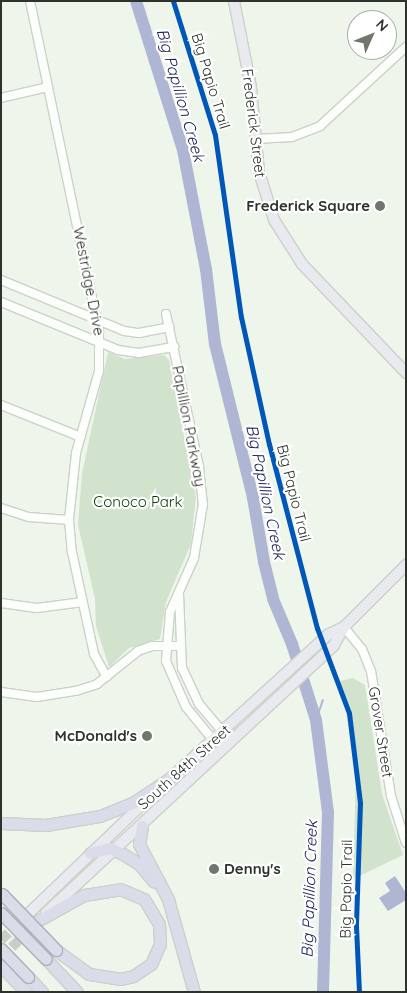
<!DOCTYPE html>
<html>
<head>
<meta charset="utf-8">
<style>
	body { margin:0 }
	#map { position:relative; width:407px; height:993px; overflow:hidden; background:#eef6ec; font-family:Quicksand,sans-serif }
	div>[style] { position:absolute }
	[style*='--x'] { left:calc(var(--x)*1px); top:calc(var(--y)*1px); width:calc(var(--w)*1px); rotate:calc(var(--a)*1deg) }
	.green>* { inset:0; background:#d1e3cd }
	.water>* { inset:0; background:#aeb6d3 }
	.stream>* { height:2px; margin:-1px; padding:0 1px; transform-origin:1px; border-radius:1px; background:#aeb6d3 }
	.river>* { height:12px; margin:-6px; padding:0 6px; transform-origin:6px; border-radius:6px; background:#aeb6d3 }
	.major-tunnel>* { height:10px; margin-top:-5px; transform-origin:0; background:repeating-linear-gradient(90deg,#c7cfc6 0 10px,transparent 0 15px) }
	.roads { filter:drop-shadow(1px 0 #cbd1c9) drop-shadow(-1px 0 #cbd1c9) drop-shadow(0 1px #cbd1c9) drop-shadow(0 -1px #cbd1c9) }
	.minor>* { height:8px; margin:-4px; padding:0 4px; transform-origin:4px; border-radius:4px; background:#fcfefc }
	.major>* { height:10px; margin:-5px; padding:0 5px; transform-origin:5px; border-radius:5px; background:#e8eaf0 }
	.highway>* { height:11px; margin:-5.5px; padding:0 5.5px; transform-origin:5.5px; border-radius:5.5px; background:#dadce9 }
	.bridges { filter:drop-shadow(1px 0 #aab0b9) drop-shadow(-1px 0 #aab0b9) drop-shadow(0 1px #aab0b9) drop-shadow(0 -1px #aab0b9) }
	.highway-bridge>* { height:11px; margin:-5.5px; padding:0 5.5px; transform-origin:5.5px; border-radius:5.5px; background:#dadce9 }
	.cycleway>* { height:5px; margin:-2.5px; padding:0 2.5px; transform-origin:2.5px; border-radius:2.5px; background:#0057b8 }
	.dots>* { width:14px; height:14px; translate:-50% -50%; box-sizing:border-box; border:2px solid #fff; border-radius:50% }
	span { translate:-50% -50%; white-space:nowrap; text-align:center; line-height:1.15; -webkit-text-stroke:4.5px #fff; paint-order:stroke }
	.street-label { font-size:15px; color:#2d322c }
	.poi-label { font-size:15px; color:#2d322c; font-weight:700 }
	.right { translate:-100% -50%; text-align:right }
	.left { translate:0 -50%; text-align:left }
	.park-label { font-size:15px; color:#073801 }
	.water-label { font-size:16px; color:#20235a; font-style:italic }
	.frame { position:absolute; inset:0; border:2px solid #2d322c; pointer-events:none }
	.north { position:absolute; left:347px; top:10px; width:50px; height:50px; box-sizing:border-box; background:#fff; border:1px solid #abadab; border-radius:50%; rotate:46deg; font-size:14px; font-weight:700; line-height:20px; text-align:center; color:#2d322c }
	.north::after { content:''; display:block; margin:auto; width:18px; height:22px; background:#71776f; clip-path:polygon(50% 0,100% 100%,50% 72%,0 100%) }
</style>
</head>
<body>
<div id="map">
	<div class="green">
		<div style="clip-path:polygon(108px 352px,125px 359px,164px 355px,169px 360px,196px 497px,191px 544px,166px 602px,160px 639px,129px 648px,109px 667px,96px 626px,95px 599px,78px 525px,82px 473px)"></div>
		<div style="clip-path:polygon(353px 678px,365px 685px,382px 794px,403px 855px,353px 879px,356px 776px,346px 711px,336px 682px)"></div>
	</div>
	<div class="water">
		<div style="clip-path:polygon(395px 876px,406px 893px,406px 900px,388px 911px,379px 898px,390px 891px,385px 883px)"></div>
	</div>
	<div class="stream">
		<div style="--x:316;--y:720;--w:21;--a:-71"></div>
	</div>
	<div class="river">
		<div style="--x:136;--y:1;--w:156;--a:72.5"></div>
		<div style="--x:183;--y:150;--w:121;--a:79.1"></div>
		<div style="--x:206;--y:269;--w:76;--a:83.2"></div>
		<div style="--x:215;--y:344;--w:159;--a:76.1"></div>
		<div style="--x:253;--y:498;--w:65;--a:80.2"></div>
		<div style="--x:264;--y:562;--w:38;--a:76"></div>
		<div style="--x:273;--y:599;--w:49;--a:67.1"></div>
		<div style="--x:292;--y:644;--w:80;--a:72.5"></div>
		<div style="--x:316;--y:720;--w:93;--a:82.6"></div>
		<div style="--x:328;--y:812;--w:180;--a:91.6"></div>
	</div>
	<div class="major-tunnel">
		<div style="--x:1;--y:940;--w:39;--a:-44"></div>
		<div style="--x:1;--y:958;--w:52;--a:-45"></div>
	</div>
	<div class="roads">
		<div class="minor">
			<div style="--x:30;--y:1;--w:338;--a:78.2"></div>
			<div style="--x:99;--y:332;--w:39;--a:90"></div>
			<div style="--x:99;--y:371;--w:85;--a:105.7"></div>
			<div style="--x:76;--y:453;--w:67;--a:96"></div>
			<div style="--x:69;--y:520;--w:32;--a:85"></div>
			<div style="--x:72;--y:552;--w:104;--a:77.8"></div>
			<div style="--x:94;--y:654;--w:26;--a:61"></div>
			<div style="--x:1;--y:98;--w:48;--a:-13.2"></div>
			<div style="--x:256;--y:139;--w:36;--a:-3"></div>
			<div style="--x:292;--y:137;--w:30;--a:-21"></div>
			<div style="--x:320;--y:126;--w:117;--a:-42.6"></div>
			<div style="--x:1;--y:280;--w:133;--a:22.5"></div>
			<div style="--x:124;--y:331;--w:15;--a:8"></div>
			<div style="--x:139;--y:333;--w:31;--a:-11"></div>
			<div style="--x:1;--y:302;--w:126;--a:22.3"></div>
			<div style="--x:118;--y:350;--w:21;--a:8"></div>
			<div style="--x:139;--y:353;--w:36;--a:-10"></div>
			<div style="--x:166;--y:314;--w:157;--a:77.8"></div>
			<div style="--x:199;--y:467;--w:37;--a:84"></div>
			<div style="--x:203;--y:504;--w:55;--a:99.5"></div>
			<div style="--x:194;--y:558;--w:59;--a:114"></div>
			<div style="--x:170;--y:612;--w:49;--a:94.7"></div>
			<div style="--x:166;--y:661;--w:50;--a:66.5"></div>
			<div style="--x:186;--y:707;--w:43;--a:50.7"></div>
			<div style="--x:213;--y:740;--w:15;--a:23"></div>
			<div style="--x:227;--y:746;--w:9;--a:-90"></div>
			<div style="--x:227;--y:737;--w:43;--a:-130.3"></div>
			<div style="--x:199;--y:704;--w:40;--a:-115"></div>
			<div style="--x:182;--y:668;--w:74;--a:-92.3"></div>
			<div style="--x:1;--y:405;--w:86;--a:21.8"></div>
			<div style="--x:1;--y:508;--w:29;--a:18"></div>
			<div style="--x:29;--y:517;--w:40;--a:4.3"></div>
			<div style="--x:1;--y:603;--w:36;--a:8"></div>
			<div style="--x:37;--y:608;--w:46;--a:-7.4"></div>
			<div style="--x:344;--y:627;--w:28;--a:51"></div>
			<div style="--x:362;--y:649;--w:24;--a:68"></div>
			<div style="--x:371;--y:671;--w:127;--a:80.9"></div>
			<div style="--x:391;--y:796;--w:49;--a:72.3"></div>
			<div style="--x:1;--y:692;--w:36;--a:8"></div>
			<div style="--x:37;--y:697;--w:39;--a:-9"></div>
			<div style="--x:76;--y:691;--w:22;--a:-18"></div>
			<div style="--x:97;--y:684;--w:53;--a:-38.8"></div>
			<div style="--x:138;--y:651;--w:15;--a:-20"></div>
			<div style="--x:152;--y:646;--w:27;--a:0"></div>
		</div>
		<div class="major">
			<div style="--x:234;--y:1;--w:88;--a:78.8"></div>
			<div style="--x:251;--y:87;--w:85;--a:84.6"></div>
			<div style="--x:259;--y:172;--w:50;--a:72.6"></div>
			<div style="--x:274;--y:220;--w:52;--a:57.5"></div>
			<div style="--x:302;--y:264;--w:151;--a:46.3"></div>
			<div style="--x:164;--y:784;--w:223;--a:-42.3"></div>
			<div style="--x:329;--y:634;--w:17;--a:-25"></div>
			<div style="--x:29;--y:913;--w:173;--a:-43.8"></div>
			<div style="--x:46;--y:913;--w:393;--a:-42.9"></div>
			<div style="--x:334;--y:645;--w:21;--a:-61"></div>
			<div style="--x:344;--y:627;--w:88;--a:-45"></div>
		</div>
		<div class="highway">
			<div style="--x:1;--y:823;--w:45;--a:2.5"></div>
			<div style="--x:46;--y:825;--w:55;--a:-9.5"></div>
			<div style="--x:100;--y:816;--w:37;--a:-22"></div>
			<div style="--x:134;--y:802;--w:42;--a:-33.3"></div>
			<div style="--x:142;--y:826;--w:18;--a:99"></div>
			<div style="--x:139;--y:844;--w:62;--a:62.2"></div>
			<div style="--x:168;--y:899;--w:97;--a:74.4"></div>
			<div style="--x:90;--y:853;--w:21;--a:-14"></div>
			<div style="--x:110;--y:848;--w:14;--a:25"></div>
			<div style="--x:123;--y:854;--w:19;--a:32"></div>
			<div style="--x:139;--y:864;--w:23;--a:50"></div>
			<div style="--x:39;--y:920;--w:51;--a:-29.1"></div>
			<div style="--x:84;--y:895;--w:36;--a:-9"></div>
			<div style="--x:120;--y:889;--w:26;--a:23"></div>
			<div style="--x:144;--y:899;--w:29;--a:59"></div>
			<div style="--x:159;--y:924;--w:20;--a:87"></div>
			<div style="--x:160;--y:944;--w:22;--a:114"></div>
			<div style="--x:151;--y:964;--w:22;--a:146"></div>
			<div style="--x:133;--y:976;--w:12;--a:166"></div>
			<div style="--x:121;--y:979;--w:32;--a:-171"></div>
			<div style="--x:89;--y:974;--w:41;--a:-144"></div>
			<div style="--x:46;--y:959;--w:45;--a:46.8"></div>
			<div style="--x:1;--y:966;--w:36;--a:46"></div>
			<div style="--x:28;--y:977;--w:21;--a:47"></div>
		</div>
	</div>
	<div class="bridges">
		<div class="highway-bridge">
			<div style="--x:2;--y:894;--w:78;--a:46"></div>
			<div style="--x:1;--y:913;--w:64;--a:45.6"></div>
			<div style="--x:1;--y:949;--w:39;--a:46"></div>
		</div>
	</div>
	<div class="cycleway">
		<div style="--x:173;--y:1;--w:140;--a:72.6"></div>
		<div style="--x:215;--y:135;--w:184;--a:81.9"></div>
		<div style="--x:241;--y:317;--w:130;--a:77.6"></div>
		<div style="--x:269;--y:444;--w:190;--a:75.4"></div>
		<div style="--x:317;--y:628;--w:91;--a:69.4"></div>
		<div style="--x:349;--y:713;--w:91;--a:83"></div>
		<div style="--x:360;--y:803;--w:123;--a:91.9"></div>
		<div style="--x:356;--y:926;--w:66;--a:87.4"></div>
	</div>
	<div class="dots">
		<div style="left:380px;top:206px;background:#71776f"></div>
		<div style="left:147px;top:736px;background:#71776f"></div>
		<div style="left:214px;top:869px;background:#71776f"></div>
	</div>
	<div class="street-label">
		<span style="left:211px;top:81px;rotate:73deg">Big Papio Trail</span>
		<span style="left:254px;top:123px;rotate:83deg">Frederick Street</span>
		<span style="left:89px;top:281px;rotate:79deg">Westridge Drive</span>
		<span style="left:189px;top:426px;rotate:79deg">Papillion Parkway</span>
		<span style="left:294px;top:493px;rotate:76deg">Big Papio Trail</span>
		<span style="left:381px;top:732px;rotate:81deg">Grover Street</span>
		<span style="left:184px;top:767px;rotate:-42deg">South 84th Street</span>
		<span style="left:346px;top:889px;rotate:-89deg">Big Papio Trail</span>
	</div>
	<div class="poi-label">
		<span class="right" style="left:370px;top:206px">Frederick Square</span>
		<span class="right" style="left:137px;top:736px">McDonald's</span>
		<span class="left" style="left:224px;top:869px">Denny's</span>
	</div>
	<div class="park-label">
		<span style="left:138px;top:502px">Conoco Park</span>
	</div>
	<div class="water-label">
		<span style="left:181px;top:95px;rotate:74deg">Big Papillion Creek</span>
		<span style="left:266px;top:492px;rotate:78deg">Big Papillion Creek</span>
		<span style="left:309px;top:889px;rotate:-88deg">Big Papillion Creek</span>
	</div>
	<div class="frame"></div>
	<div class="north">N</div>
</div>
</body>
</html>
